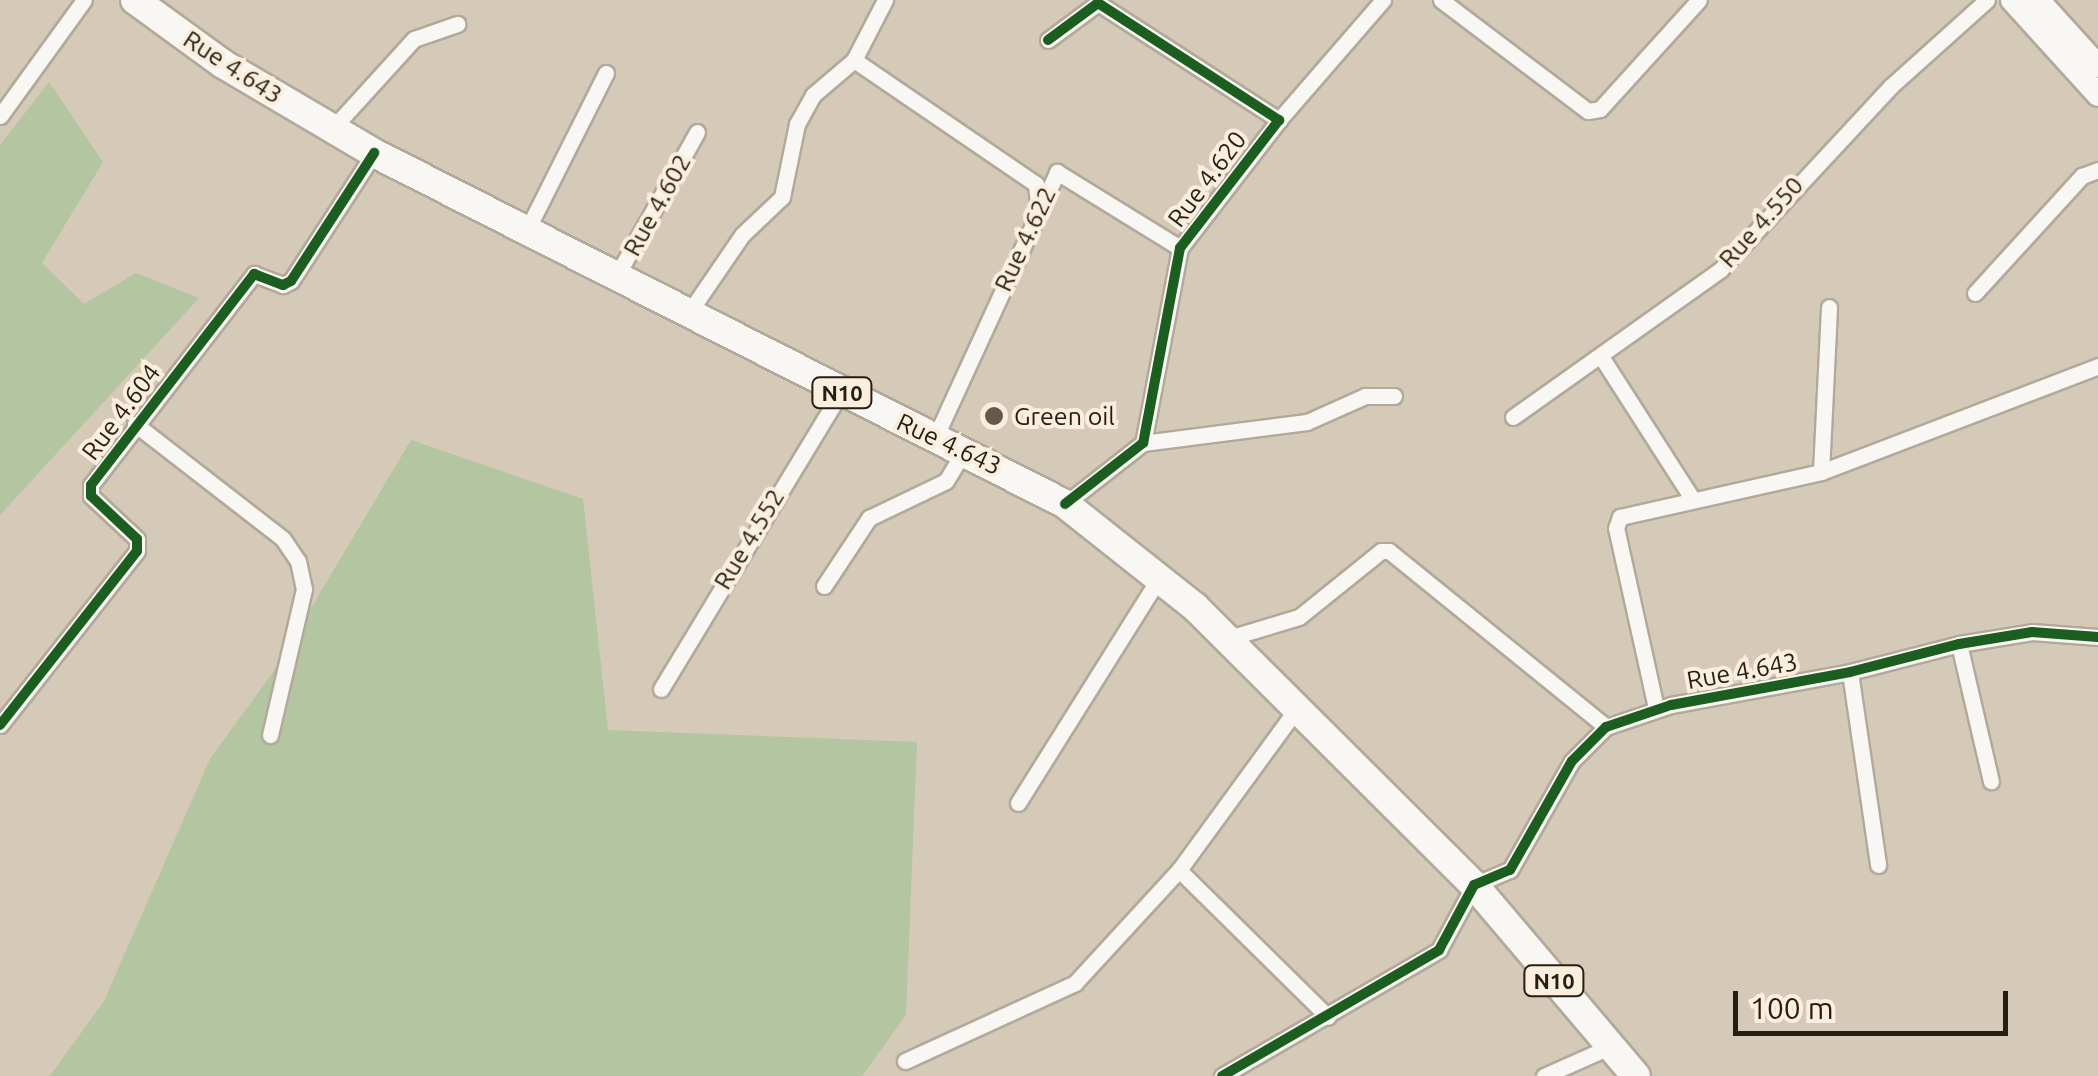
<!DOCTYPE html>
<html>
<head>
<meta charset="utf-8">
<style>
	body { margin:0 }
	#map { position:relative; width:2098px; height:1076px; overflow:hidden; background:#d5cab8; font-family:Ubuntu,sans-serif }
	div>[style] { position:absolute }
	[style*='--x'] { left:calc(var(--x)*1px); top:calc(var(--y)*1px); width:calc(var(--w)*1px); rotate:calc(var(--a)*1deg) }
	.green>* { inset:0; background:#b3c5a1 }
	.roads { filter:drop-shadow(2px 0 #b2a99b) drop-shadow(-2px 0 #b2a99b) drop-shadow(0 2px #b2a99b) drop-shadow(0 -2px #b2a99b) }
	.street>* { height:15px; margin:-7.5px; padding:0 7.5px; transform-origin:7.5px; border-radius:7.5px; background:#f9f7f4 }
	.primary>* { height:22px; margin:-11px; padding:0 11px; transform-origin:11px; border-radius:11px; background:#f9f7f4 }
	.highway>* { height:28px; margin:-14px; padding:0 14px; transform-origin:14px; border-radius:14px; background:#f9f7f4 }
	.cycleway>* { height:10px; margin:-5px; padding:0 5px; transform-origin:5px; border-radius:5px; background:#1b5e20 }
	.dots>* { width:28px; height:28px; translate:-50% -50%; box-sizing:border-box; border:5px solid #faefde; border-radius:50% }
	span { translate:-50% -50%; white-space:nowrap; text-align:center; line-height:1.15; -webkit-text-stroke:8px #faefde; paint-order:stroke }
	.shield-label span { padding:2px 8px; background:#faefde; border:2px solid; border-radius:8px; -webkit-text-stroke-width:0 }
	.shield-label { font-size:22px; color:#261e11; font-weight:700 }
	.street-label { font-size:25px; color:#261e11 }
	.poi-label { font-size:25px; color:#261e11 }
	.left { translate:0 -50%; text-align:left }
	.scale { position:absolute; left:1733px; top:991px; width:275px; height:45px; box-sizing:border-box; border:5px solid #261e11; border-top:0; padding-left:12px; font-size:30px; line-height:35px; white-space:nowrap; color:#261e11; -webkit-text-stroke:8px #faefde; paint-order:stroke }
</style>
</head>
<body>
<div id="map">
	<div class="green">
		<div style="clip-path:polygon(49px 82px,103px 162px,42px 263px,84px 304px,136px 273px,199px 298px,0 515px,0 145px)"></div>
		<div style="clip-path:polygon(411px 440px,583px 499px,608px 730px,917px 742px,906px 1015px,862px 1076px,50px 1076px,104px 1001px,210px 759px,273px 672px)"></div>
	</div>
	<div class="roads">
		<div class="street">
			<div style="--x:1441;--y:0;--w:184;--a:37.1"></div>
			<div style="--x:1588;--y:111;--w:12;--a:-9"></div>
			<div style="--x:1600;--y:109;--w:147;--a:-47.8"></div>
			<div style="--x:1048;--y:40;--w:62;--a:-36.5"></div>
			<div style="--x:1098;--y:3;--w:216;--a:32.9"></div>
			<div style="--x:1279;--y:120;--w:162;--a:127.7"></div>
			<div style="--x:1180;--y:248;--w:198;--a:100.7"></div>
			<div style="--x:1143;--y:443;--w:99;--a:142"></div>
			<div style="--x:854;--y:60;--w:220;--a:34.3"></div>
			<div style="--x:1036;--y:184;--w:19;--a:84"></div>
			<div style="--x:0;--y:116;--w:143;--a:-54.1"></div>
			<div style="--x:1279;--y:120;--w:159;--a:-49.1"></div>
			<div style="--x:332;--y:129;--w:122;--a:-47.7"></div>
			<div style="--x:414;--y:39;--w:46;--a:-19.2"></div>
			<div style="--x:526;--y:232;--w:178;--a:-63.3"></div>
			<div style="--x:616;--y:277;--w:166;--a:-60.8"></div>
			<div style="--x:1975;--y:293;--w:159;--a:-47.6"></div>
			<div style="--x:2082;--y:176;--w:17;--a:-21"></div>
			<div style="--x:688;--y:314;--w:96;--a:-55.6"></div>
			<div style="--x:742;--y:235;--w:55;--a:-43.5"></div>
			<div style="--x:782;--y:197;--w:75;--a:-78.4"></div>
			<div style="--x:797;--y:124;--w:33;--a:-61"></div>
			<div style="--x:813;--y:95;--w:54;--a:-40.5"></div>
			<div style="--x:854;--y:60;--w:68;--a:-62.7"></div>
			<div style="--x:1602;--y:358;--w:166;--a:57.3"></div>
			<div style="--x:1513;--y:417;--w:255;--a:-35.4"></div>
			<div style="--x:1721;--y:269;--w:248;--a:-47.1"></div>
			<div style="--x:1890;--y:87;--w:130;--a:-41.9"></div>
			<div style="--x:135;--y:424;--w:187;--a:37.8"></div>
			<div style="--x:283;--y:539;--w:27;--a:56"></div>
			<div style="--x:298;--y:561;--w:29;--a:78"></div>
			<div style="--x:304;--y:589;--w:150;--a:103.1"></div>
			<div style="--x:934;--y:440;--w:295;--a:-65.3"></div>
			<div style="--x:1057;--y:172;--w:145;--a:31.7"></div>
			<div style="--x:1143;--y:443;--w:165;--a:-7.3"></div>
			<div style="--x:1307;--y:422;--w:64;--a:-24.1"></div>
			<div style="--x:1365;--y:396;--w:29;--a:0"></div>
			<div style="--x:1821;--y:472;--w:165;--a:-87.2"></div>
			<div style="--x:824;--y:586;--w:82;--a:-56.5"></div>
			<div style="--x:869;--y:518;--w:85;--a:-25.7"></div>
			<div style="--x:946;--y:481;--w:39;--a:-59"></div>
			<div style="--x:1226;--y:639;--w:76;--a:-16.8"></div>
			<div style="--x:1299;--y:617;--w:105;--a:-38.8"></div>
			<div style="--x:1381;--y:551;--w:8;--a:0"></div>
			<div style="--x:1389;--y:551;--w:279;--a:39"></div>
			<div style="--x:1959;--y:644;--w:141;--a:76.9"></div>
			<div style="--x:1850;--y:672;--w:195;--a:81.7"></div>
			<div style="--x:661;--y:689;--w:347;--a:-58.8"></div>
			<div style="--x:1656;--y:708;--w:184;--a:-102.5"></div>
			<div style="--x:1616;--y:528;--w:12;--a:-70"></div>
			<div style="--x:1620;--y:517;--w:206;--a:-12.6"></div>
			<div style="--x:1821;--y:472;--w:297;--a:-20.9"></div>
			<div style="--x:1295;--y:711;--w:197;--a:126.1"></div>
			<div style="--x:1179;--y:870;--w:209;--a:44.6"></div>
			<div style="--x:0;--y:725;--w:221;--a:-51.8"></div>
			<div style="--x:137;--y:551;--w:12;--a:-90"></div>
			<div style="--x:137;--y:539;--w:63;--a:-136.9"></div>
			<div style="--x:91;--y:496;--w:11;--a:-90"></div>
			<div style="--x:91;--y:485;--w:267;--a:-52.3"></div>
			<div style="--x:254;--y:274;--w:31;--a:21"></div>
			<div style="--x:283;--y:285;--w:9;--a:-27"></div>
			<div style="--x:291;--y:281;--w:153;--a:-57"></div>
			<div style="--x:1018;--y:803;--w:266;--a:-57.9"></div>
			<div style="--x:905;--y:1061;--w:187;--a:-24.6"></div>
			<div style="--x:1075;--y:983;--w:154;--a:-47.4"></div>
			<div style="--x:1222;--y:1076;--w:251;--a:-30.1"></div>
			<div style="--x:1439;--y:950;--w:74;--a:-61.7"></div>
			<div style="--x:1474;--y:885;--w:39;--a:-23"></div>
			<div style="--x:1510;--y:870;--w:125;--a:-60.4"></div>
			<div style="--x:1572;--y:761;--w:48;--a:-45"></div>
			<div style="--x:1606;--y:727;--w:69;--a:-18.7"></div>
			<div style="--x:1671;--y:705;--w:182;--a:-10.4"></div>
			<div style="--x:1850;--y:672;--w:113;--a:-14.4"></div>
			<div style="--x:1959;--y:644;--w:74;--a:-9.3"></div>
			<div style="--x:2032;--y:632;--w:66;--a:4.3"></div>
			<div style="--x:1544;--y:1076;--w:71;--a:-24"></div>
		</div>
		<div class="primary">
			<div style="--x:2012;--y:0;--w:128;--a:47.8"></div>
			<div style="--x:2038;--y:0;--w:89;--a:47.7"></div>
		</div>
		<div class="highway">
			<div style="--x:135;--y:0;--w:109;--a:36"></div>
			<div style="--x:223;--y:64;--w:175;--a:30.5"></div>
			<div style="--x:374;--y:153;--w:775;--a:26.93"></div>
			<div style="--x:1065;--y:504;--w:166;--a:38.4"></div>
			<div style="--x:1195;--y:607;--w:394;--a:44.9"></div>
			<div style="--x:1474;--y:885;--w:250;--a:49.7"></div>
		</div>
	</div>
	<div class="cycleway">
		<div style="--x:1048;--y:40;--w:62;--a:-36.5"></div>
		<div style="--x:1098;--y:3;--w:216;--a:32.9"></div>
		<div style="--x:1279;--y:120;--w:162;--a:127.7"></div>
		<div style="--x:1180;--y:248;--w:198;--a:100.7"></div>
		<div style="--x:1143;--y:443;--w:99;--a:142"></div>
		<div style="--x:0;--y:725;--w:221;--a:-51.8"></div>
		<div style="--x:137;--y:551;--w:12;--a:-90"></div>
		<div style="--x:137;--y:539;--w:63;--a:-136.9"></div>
		<div style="--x:91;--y:496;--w:11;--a:-90"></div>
		<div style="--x:91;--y:485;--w:267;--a:-52.3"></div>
		<div style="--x:254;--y:274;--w:31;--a:21"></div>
		<div style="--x:283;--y:285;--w:9;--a:-27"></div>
		<div style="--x:291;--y:281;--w:153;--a:-57"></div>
		<div style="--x:1222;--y:1076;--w:251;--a:-30.1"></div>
		<div style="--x:1439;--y:950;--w:74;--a:-61.7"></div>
		<div style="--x:1474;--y:885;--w:39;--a:-23"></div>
		<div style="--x:1510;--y:870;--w:125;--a:-60.4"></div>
		<div style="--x:1572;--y:761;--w:48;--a:-45"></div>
		<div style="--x:1606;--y:727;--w:69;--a:-18.7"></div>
		<div style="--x:1671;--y:705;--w:182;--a:-10.4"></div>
		<div style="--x:1850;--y:672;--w:113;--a:-14.4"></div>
		<div style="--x:1959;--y:644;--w:74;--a:-9.3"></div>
		<div style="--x:2032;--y:632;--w:66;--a:4.3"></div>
	</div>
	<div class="dots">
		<div style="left:994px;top:416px;background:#635a4b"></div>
	</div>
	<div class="shield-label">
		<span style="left:842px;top:393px">N10</span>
		<span style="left:1554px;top:981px">N10</span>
	</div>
	<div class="street-label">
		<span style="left:233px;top:67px;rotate:33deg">Rue 4.643</span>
		<span style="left:1207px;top:179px;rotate:-53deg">Rue 4.620</span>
		<span style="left:657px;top:205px;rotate:-61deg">Rue 4.602</span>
		<span style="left:1761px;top:222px;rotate:-48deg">Rue 4.550</span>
		<span style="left:1025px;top:239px;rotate:-65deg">Rue 4.622</span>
		<span style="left:121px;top:412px;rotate:-53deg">Rue 4.604</span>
		<span style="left:949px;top:444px;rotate:25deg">Rue 4.643</span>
		<span style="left:749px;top:539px;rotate:-59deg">Rue 4.552</span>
		<span style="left:1742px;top:671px;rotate:-10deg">Rue 4.643</span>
	</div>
	<div class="poi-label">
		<span class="left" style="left:1014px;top:416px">Green oil</span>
	</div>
	<div class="scale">100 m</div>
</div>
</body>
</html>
